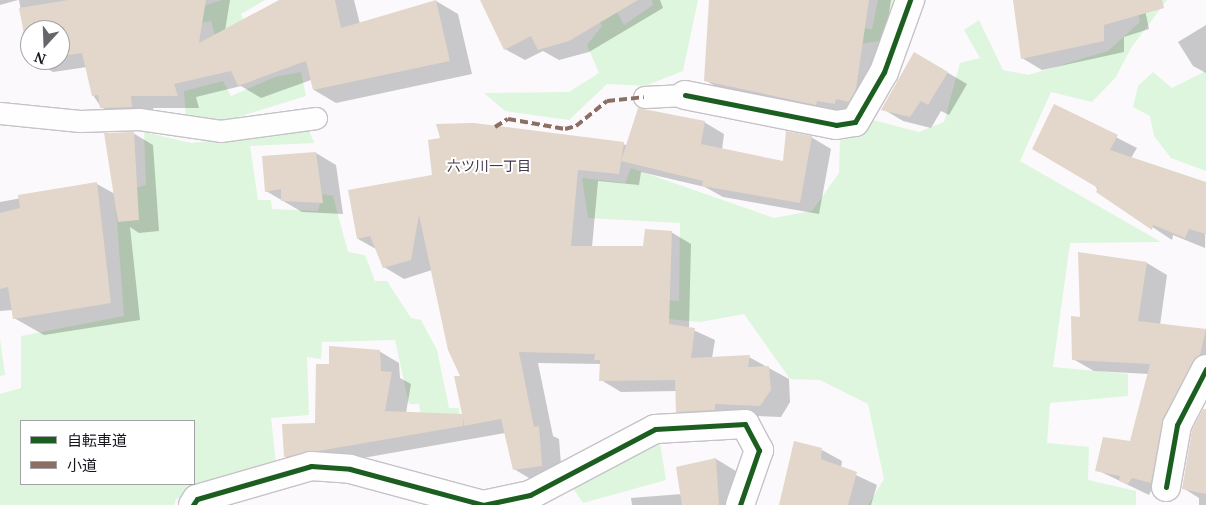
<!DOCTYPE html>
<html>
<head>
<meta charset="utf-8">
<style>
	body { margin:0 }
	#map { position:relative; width:1206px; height:505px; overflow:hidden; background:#fbf9fc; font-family:"Noto Serif","Noto Sans JP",serif }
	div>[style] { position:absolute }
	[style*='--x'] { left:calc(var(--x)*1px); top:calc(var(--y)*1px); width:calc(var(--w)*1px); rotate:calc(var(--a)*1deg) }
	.green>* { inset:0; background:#ddf6dd }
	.shadow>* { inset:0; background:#0003 }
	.building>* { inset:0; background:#e3d6ca }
	.roads { filter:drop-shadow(1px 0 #c6c2c8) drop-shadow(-1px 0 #c6c2c8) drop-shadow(0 1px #c6c2c8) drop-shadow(0 -1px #c6c2c8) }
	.lane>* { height:21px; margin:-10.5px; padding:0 10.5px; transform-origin:10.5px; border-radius:10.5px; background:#fefeff }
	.street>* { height:28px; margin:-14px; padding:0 14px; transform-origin:14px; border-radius:14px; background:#fefeff }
	.quiet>* { height:4px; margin-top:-2px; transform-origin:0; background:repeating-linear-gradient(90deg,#8d6e63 0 8px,transparent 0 12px) }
	.cycleway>* { height:5px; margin:-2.5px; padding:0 2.5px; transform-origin:2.5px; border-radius:2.5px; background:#1b5e20 }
	span { translate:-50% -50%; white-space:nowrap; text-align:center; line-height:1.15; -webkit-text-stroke:4px #fff; paint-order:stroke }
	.neighbourhood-label { font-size:14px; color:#43384c }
	.legend { position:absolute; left:20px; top:420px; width:175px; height:65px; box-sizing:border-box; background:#fff; border:1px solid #a2a1a4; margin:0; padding:6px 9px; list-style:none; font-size:15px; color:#17131c }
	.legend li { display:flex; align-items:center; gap:10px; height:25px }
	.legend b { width:25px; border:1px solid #a2a1a4 }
	.north { position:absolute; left:20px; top:20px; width:50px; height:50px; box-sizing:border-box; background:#fff; border:1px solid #a2a1a4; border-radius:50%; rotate:200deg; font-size:14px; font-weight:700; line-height:20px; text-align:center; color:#17131c }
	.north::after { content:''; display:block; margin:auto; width:18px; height:22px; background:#67646a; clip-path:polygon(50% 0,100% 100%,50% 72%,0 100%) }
</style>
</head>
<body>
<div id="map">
	<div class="green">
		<div style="clip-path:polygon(222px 0,265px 0,241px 14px,246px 26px,215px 35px,211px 21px,175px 27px,170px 17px)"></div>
		<div style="clip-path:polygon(588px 0,614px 7px,624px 25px,653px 5px,652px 0,698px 0,683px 71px,645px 86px,607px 84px,569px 120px,505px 111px,484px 93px,569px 92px,599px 73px,587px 45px,602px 26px)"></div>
		<div style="clip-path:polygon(878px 0,898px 0,886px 40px,853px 45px,839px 25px,872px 29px)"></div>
		<div style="clip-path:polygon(1135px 0,1167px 0,1131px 48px,1116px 77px,1092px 102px,1051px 92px,1020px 161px,1161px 242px,1070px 243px,1053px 367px,1128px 374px,1128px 396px,1050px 403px,1047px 443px,1089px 447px,1088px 480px,1136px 491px,1136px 505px,868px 505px,884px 479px,868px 404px,820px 380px,790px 379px,744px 314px,700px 322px,648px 317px,649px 299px,679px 301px,680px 223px,588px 218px,582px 178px,625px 183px,631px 168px,774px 218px,812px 211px,839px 173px,840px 141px,869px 119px,919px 132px,944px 122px,960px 63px,980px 58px,964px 30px,979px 20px,1003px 70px,1028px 75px,1108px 51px,1140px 22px)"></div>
		<div style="clip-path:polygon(1206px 71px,1206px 171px,1171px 158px,1154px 136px,1150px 116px,1133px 107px,1138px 86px,1153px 72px,1172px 88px)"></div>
		<div style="clip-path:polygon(301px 72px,306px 96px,228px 120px,186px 118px,184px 91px,223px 81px,231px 96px,275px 77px)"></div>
		<div style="clip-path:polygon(evenodd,309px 130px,314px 143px,250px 146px,258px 200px,271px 200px,272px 209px,318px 211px,323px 194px,333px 196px,348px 252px,365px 255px,375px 281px,387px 281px,411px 318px,421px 320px,437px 350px,449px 408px,459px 408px,460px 424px,424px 430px,419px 404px,409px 404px,395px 340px,322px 342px,321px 359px,307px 357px,309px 415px,271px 418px,276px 463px,176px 499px,174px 505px,0 505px,0 394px,21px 388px,21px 336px,124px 316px,115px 194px,146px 185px,144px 132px,191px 143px,309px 130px,21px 421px,194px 421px,194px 484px,21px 484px,21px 421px)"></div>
		<div style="clip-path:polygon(0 339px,5px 375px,0 376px)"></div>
		<div style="clip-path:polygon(660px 443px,666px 480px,583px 503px,572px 487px)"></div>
	</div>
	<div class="shadow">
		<div style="clip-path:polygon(0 0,18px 0,0 5px)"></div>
		<div style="clip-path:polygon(19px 0,230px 0,225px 31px,281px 0,354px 0,360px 24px,436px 1px,458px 14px,472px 74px,336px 103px,314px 90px,311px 80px,261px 98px,241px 86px,196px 97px,199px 108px,153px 108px,154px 119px,124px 120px,101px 107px,93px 95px,87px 67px,53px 72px,32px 60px,60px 60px,60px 30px,30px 30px,30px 59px)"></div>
		<div style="clip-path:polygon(481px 0,660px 0,663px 8px,589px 52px,559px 60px,543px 51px,525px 60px,505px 49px)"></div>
		<div style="clip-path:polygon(710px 0,891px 0,876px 101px,869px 112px,836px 112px,725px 92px,705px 80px)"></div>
		<div style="clip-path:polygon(1014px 0,1143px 0,1149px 29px,1124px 37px,1124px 52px,1042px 70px,1022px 58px)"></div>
		<div style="clip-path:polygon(1206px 25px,1206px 73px,1193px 66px,1178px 42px)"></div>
		<div style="clip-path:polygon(914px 53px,967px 84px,949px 115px,941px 111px,931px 128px,903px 121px,883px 109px)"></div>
		<div style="clip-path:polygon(1055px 106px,1137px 148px,1131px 158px,1206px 184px,1205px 248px,1173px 235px,1172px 240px,1098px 191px)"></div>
		<div style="clip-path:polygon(704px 122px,724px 134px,722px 150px,784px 162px,811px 137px,831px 149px,819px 214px,723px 197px,705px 187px,641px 172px,639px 185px,598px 181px,592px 247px,644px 247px,671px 232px,691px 244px,689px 328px,715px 340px,712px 358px,749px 357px,789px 379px,790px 402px,781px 417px,735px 415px,697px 423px,677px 411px,676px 391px,621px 392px,601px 380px,601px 364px,538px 363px,553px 436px,559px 439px,562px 477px,534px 481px,514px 469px,505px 433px,306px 468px,286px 457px,317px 424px,330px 365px,379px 351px,399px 363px,400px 378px,411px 384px,406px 413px,464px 415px,462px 377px,432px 270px,404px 279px,384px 267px,376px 249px,358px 239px,434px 176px,442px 139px,473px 124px,627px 145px)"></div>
		<div style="clip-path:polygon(133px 133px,153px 145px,159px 231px,139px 233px,130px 227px,140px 320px,44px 335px,14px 318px,13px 310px,0 311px,0 202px,97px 184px,115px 194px)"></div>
		<div style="clip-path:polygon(316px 153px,336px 165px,343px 214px,302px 212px,266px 191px)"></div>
		<div style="clip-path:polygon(1079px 254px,1147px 263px,1167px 275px,1160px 325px,1206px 330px,1206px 390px,1183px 430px,1171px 493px,1152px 489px,1149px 495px,1097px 470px,1131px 443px,1149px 374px,1094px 371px,1073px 359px,1081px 318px)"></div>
		<div style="clip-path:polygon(1206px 410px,1206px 505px,1199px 505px,1199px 498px,1183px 488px)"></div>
		<div style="clip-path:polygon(822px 450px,842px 461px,841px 468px,877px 485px,871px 505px,780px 505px)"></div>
		<div style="clip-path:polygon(716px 459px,736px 471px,738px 505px,632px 505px,631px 498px,682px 494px)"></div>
	</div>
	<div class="building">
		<div style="clip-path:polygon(68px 0,206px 0,199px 43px,279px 0,335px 0,341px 28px,436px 0,450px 61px,313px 90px,306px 61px,238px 86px,231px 71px,174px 84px,178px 96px,131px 96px,132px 107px,100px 108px,98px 95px,92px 96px,82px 53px,60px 56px,60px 30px,30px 30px,29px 60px,19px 8px)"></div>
		<div style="clip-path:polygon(480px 0,638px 0,569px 41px,538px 50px,531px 36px,504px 50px)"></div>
		<div style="clip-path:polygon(709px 0,869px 0,856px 89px,849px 102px,836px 99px,835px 104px,817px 101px,816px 105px,704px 81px)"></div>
		<div style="clip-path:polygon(1013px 0,1162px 0,1164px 8px,1104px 25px,1104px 41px,1021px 59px)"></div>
		<div style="clip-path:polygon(914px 52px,948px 72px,928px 105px,921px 101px,910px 117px,881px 110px)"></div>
		<div style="clip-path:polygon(1054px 104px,1118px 135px,1110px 150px,1206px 182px,1206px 234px,1189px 229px,1185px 238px,1153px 225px,1152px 230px,1096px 192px,1098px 188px,1032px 149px)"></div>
		<div style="clip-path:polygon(638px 108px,705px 121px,701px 144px,783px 161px,786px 131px,812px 136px,800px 203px,702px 186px,703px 181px,621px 161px,619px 174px,578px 170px,571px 246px,643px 246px,645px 229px,672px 231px,669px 324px,695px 328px,691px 358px,750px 355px,748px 367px,769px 366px,771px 390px,760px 406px,715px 404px,715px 410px,676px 412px,675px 380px,599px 381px,600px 360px,594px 360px,595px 354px,519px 352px,534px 427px,539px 426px,542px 466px,513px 470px,501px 419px,464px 426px,463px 417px,463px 426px,284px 457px,282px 424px,315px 423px,316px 364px,329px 364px,329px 346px,380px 350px,381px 371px,392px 372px,385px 411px,462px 414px,454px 376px,460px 376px,448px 350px,419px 215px,411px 260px,383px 268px,370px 236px,357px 239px,348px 190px,432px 175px,428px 140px,440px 138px,436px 124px,474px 123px,624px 142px,621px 161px)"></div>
		<div style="clip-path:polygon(134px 132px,139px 220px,118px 222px,104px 133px)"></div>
		<div style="clip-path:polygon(316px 152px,323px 203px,281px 201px,281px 189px,265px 192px,262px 156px)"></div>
		<div style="clip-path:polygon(97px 182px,111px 303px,13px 319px,8px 287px,0 289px,0 213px,20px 208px,18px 195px)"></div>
		<div style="clip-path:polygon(1078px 252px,1147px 262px,1138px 321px,1206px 329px,1200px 355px,1163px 418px,1151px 483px,1132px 478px,1128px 484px,1119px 481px,1120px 476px,1095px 471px,1103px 437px,1130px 441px,1150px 364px,1072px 360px,1071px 316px,1080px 317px)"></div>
		<div style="clip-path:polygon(1203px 409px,1206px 409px,1206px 494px,1182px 489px,1192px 430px)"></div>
		<div style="clip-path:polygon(794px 441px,822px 448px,821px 459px,857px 472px,848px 505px,779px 505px)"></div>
		<div style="clip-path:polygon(716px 458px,719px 505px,682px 505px,676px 467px)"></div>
	</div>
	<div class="roads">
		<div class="lane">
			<div style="--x:644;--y:97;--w:41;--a:-2.8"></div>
			<div style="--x:0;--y:113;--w:80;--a:5.7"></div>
			<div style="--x:80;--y:121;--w:59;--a:-1.9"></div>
			<div style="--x:139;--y:119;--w:82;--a:8.4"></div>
			<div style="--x:220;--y:131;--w:97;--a:-7.7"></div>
		</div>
		<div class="street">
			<div style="--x:685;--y:95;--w:154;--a:11.2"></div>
			<div style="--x:836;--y:125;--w:19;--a:-9"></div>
			<div style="--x:855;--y:122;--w:58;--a:-59.9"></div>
			<div style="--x:884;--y:72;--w:77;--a:-70.1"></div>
			<div style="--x:1166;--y:487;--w:63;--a:-79.9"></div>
			<div style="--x:1177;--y:425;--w:63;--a:-62.6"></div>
			<div style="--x:193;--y:505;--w:7;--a:-56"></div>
			<div style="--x:197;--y:499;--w:119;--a:-16.1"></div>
			<div style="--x:311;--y:466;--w:39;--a:4"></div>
			<div style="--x:350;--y:469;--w:138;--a:15.1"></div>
			<div style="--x:483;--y:505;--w:48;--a:-12"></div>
			<div style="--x:530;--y:495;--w:141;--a:-27.8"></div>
			<div style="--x:655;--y:429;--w:90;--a:-3.2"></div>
			<div style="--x:745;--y:424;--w:30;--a:62"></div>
			<div style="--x:759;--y:450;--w:58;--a:109.1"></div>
		</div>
	</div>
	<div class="quiet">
		<div style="--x:495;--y:127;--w:15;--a:-32"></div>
		<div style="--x:508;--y:119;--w:58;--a:10"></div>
		<div style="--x:565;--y:129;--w:11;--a:-15"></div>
		<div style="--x:576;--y:126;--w:40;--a:-39"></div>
		<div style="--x:607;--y:101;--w:37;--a:-6"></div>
	</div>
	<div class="cycleway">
		<div style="--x:685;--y:95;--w:154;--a:11.2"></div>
		<div style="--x:836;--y:125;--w:19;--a:-9"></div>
		<div style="--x:855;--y:122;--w:58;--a:-59.9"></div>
		<div style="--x:884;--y:72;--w:77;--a:-70.1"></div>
		<div style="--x:1166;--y:487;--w:63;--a:-79.9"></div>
		<div style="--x:1177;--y:425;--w:63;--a:-62.6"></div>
		<div style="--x:193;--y:505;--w:7;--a:-56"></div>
		<div style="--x:197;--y:499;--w:119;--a:-16.1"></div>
		<div style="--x:311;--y:466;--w:39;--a:4"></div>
		<div style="--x:350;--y:469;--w:138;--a:15.1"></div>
		<div style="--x:483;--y:505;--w:48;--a:-12"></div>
		<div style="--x:530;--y:495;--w:141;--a:-27.8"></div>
		<div style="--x:655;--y:429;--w:90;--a:-3.2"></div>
		<div style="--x:745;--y:424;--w:30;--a:62"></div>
		<div style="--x:759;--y:450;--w:58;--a:109.1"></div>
	</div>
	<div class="neighbourhood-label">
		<span style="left:489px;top:166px">六ツ川一丁目</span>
	</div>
	<ul class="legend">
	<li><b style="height:6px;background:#1b5e20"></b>自転車道</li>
	<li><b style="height:6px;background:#8d6e63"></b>小道</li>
	</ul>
	<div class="north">N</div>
</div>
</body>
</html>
